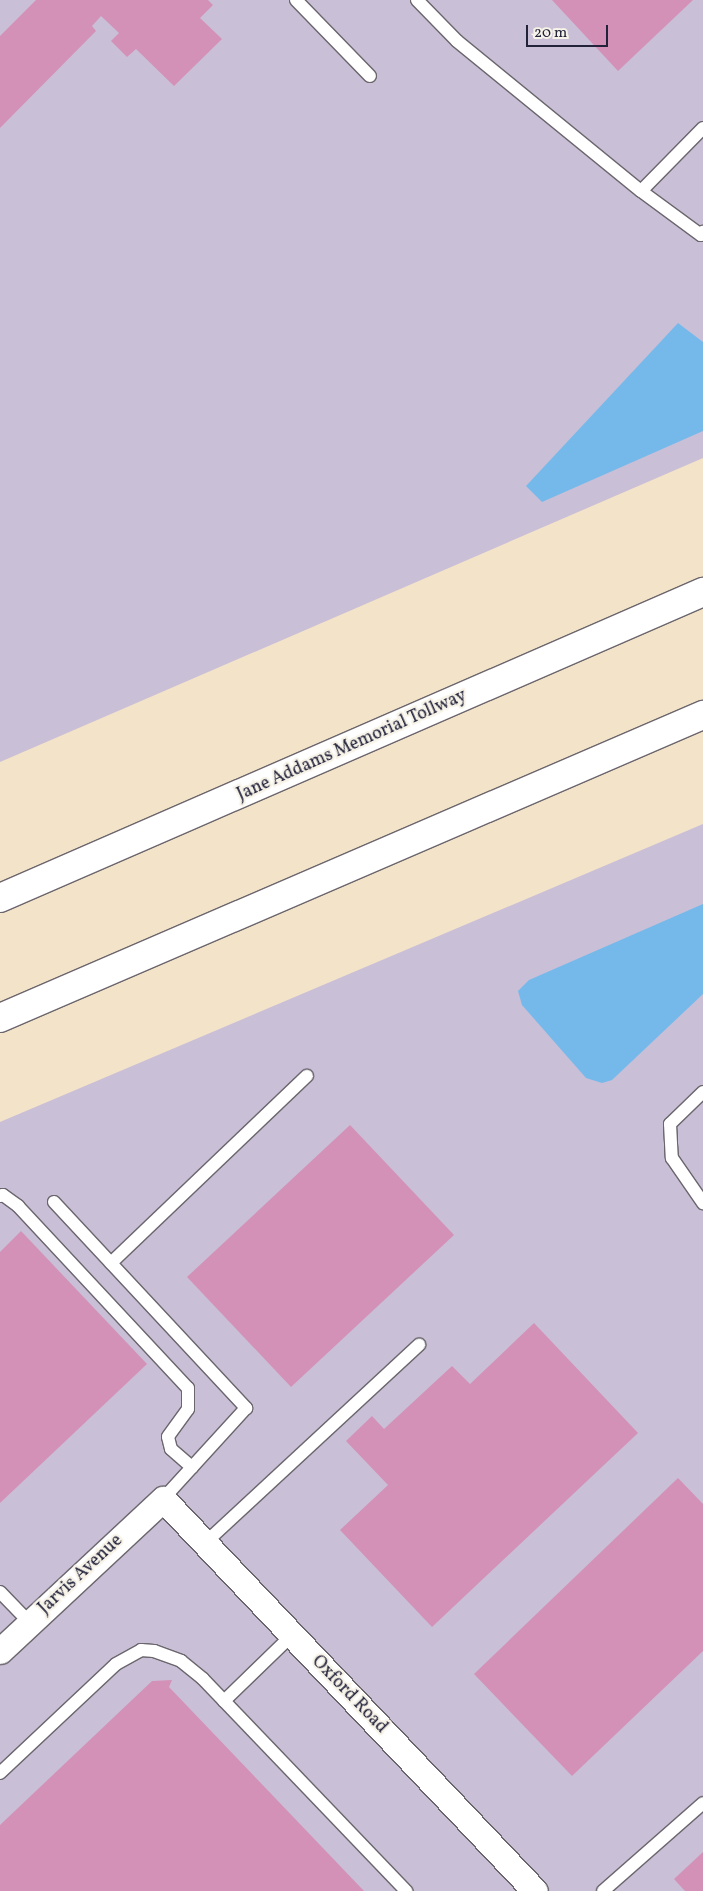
<!DOCTYPE html>
<html>
<head>
<meta charset="utf-8">
<style>
	body { margin:0 }
	#map { position:relative; width:703px; height:1891px; overflow:hidden; background:#f3e3c9; font-family:Vollkorn,serif }
	div>[style] { position:absolute }
	[style*='--x'] { left:calc(var(--x)*1px); top:calc(var(--y)*1px); width:calc(var(--w)*1px); rotate:calc(var(--a)*1deg) }
	.industrial>* { inset:0; background:#c9bfd7 }
	.water>* { inset:0; background:#75b9eb }
	.building>* { inset:0; background:#d491b7 }
	.roads { filter:drop-shadow(1px 0 #6b666d) drop-shadow(-1px 0 #6b666d) drop-shadow(0 1px #6b666d) drop-shadow(0 -1px #6b666d) }
	.service>* { height:12px; margin:-6px; padding:0 6px; transform-origin:6px; border-radius:6px; background:#fff }
	.minor>* { height:25px; margin:-12.5px; padding:0 12.5px; transform-origin:12.5px; border-radius:12.5px; background:#fff }
	.motorway>* { height:28px; margin:-14px; padding:0 14px; transform-origin:14px; border-radius:14px; background:#fff }
	span { translate:-50% -50%; white-space:nowrap; text-align:center; line-height:1.15; -webkit-text-stroke:4.5px #f7f3e8; paint-order:stroke }
	.street-label { font-size:18px; color:#22223b }
	.scale { position:absolute; left:526px; top:25px; width:82px; height:22px; box-sizing:border-box; border:2px solid #22223b; border-top:0; padding-left:6px; font-size:15px; line-height:18px; white-space:nowrap; color:#22223b; -webkit-text-stroke:4px #f7f3e8; paint-order:stroke }
</style>
</head>
<body>
<div id="map">
	<div class="industrial">
		<div style="clip-path:polygon(0 0,703px 0,703px 458px,0 762px)"></div>
		<div style="clip-path:polygon(703px 824px,703px 1891px,0 1891px,0 1122px)"></div>
	</div>
	<div class="water">
		<div style="clip-path:polygon(678px 323px,703px 342px,703px 431px,542px 502px,526px 486px)"></div>
		<div style="clip-path:polygon(703px 904px,703px 994px,612px 1080px,602px 1083px,586px 1078px,522px 1005px,518px 991px,529px 980px)"></div>
	</div>
	<div class="building">
		<div style="clip-path:polygon(36px 0,208px 0,213px 5px,200px 18px,222px 39px,174px 86px,136px 49px,127px 57px,111px 41px,119px 33px,101px 16px,92px 26px,96px 31px,0 128px,0 36px)"></div>
		<div style="clip-path:polygon(552px 0,693px 0,618px 71px)"></div>
		<div style="clip-path:polygon(350px 1125px,454px 1235px,291px 1387px,187px 1277px)"></div>
		<div style="clip-path:polygon(21px 1231px,147px 1364px,0 1503px,0 1252px)"></div>
		<div style="clip-path:polygon(534px 1323px,638px 1433px,432px 1627px,340px 1530px,388px 1485px,346px 1441px,372px 1416px,384px 1429px,452px 1366px,470px 1384px)"></div>
		<div style="clip-path:polygon(678px 1478px,703px 1504px,703px 1651px,572px 1776px,474px 1674px)"></div>
		<div style="clip-path:polygon(172px 1680px,169px 1687px,364px 1891px,0 1891px,0 1825px,152px 1681px)"></div>
		<div style="clip-path:polygon(703px 1852px,703px 1891px,685px 1891px,674px 1879px)"></div>
	</div>
	<div class="roads">
		<div class="service">
			<div style="--x:296;--y:0;--w:106;--a:45.8"></div>
			<div style="--x:417;--y:0;--w:57;--a:45.7"></div>
			<div style="--x:457;--y:41;--w:237;--a:39.2"></div>
			<div style="--x:703;--y:128;--w:88;--a:134.5"></div>
			<div style="--x:641;--y:191;--w:74;--a:36.3"></div>
			<div style="--x:701;--y:235;--w:4;--a:-56"></div>
			<div style="--x:703;--y:1092;--w:46;--a:135.9"></div>
			<div style="--x:670;--y:1124;--w:34;--a:87"></div>
			<div style="--x:672;--y:1158;--w:55;--a:55.4"></div>
			<div style="--x:0;--y:1196;--w:3;--a:-18"></div>
			<div style="--x:3;--y:1195;--w:19;--a:36"></div>
			<div style="--x:18;--y:1206;--w:249;--a:47"></div>
			<div style="--x:188;--y:1388;--w:21;--a:90"></div>
			<div style="--x:188;--y:1409;--w:34;--a:126"></div>
			<div style="--x:168;--y:1437;--w:12;--a:76"></div>
			<div style="--x:171;--y:1449;--w:28;--a:41"></div>
			<div style="--x:54;--y:1202;--w:282;--a:47"></div>
			<div style="--x:246;--y:1408;--w:123;--a:132.4"></div>
			<div style="--x:111;--y:1263;--w:271;--a:-43.7"></div>
			<div style="--x:205;--y:1543;--w:292;--a:-42.8"></div>
			<div style="--x:0;--y:1592;--w:43;--a:45.9"></div>
			<div style="--x:224;--y:1701;--w:95;--a:-44.1"></div>
			<div style="--x:0;--y:1773;--w:159;--a:-43.2"></div>
			<div style="--x:116;--y:1664;--w:29;--a:-29"></div>
			<div style="--x:141;--y:1650;--w:13;--a:4"></div>
			<div style="--x:154;--y:1651;--w:29;--a:20"></div>
			<div style="--x:181;--y:1661;--w:28;--a:39"></div>
			<div style="--x:203;--y:1679;--w:294;--a:46.2"></div>
			<div style="--x:603;--y:1891;--w:133;--a:-41.3"></div>
		</div>
		<div class="minor">
			<div style="--x:0;--y:1651;--w:223;--a:-43"></div>
			<div style="--x:163;--y:1499;--w:540;--a:46.5"></div>
		</div>
		<div class="motorway">
			<div style="--x:0;--y:898;--w:767;--a:-23.52"></div>
			<div style="--x:0;--y:1018;--w:766;--a:-23.32"></div>
		</div>
	</div>
	<div class="street-label">
		<span style="left:352px;top:746px;rotate:-24deg">Jane Addams Memorial Tollway</span>
		<span style="left:81px;top:1575px;rotate:-43deg">Jarvis Avenue</span>
		<span style="left:349px;top:1695px;rotate:46deg">Oxford Road</span>
	</div>
	<div class="scale">20 m</div>
</div>
</body>
</html>
